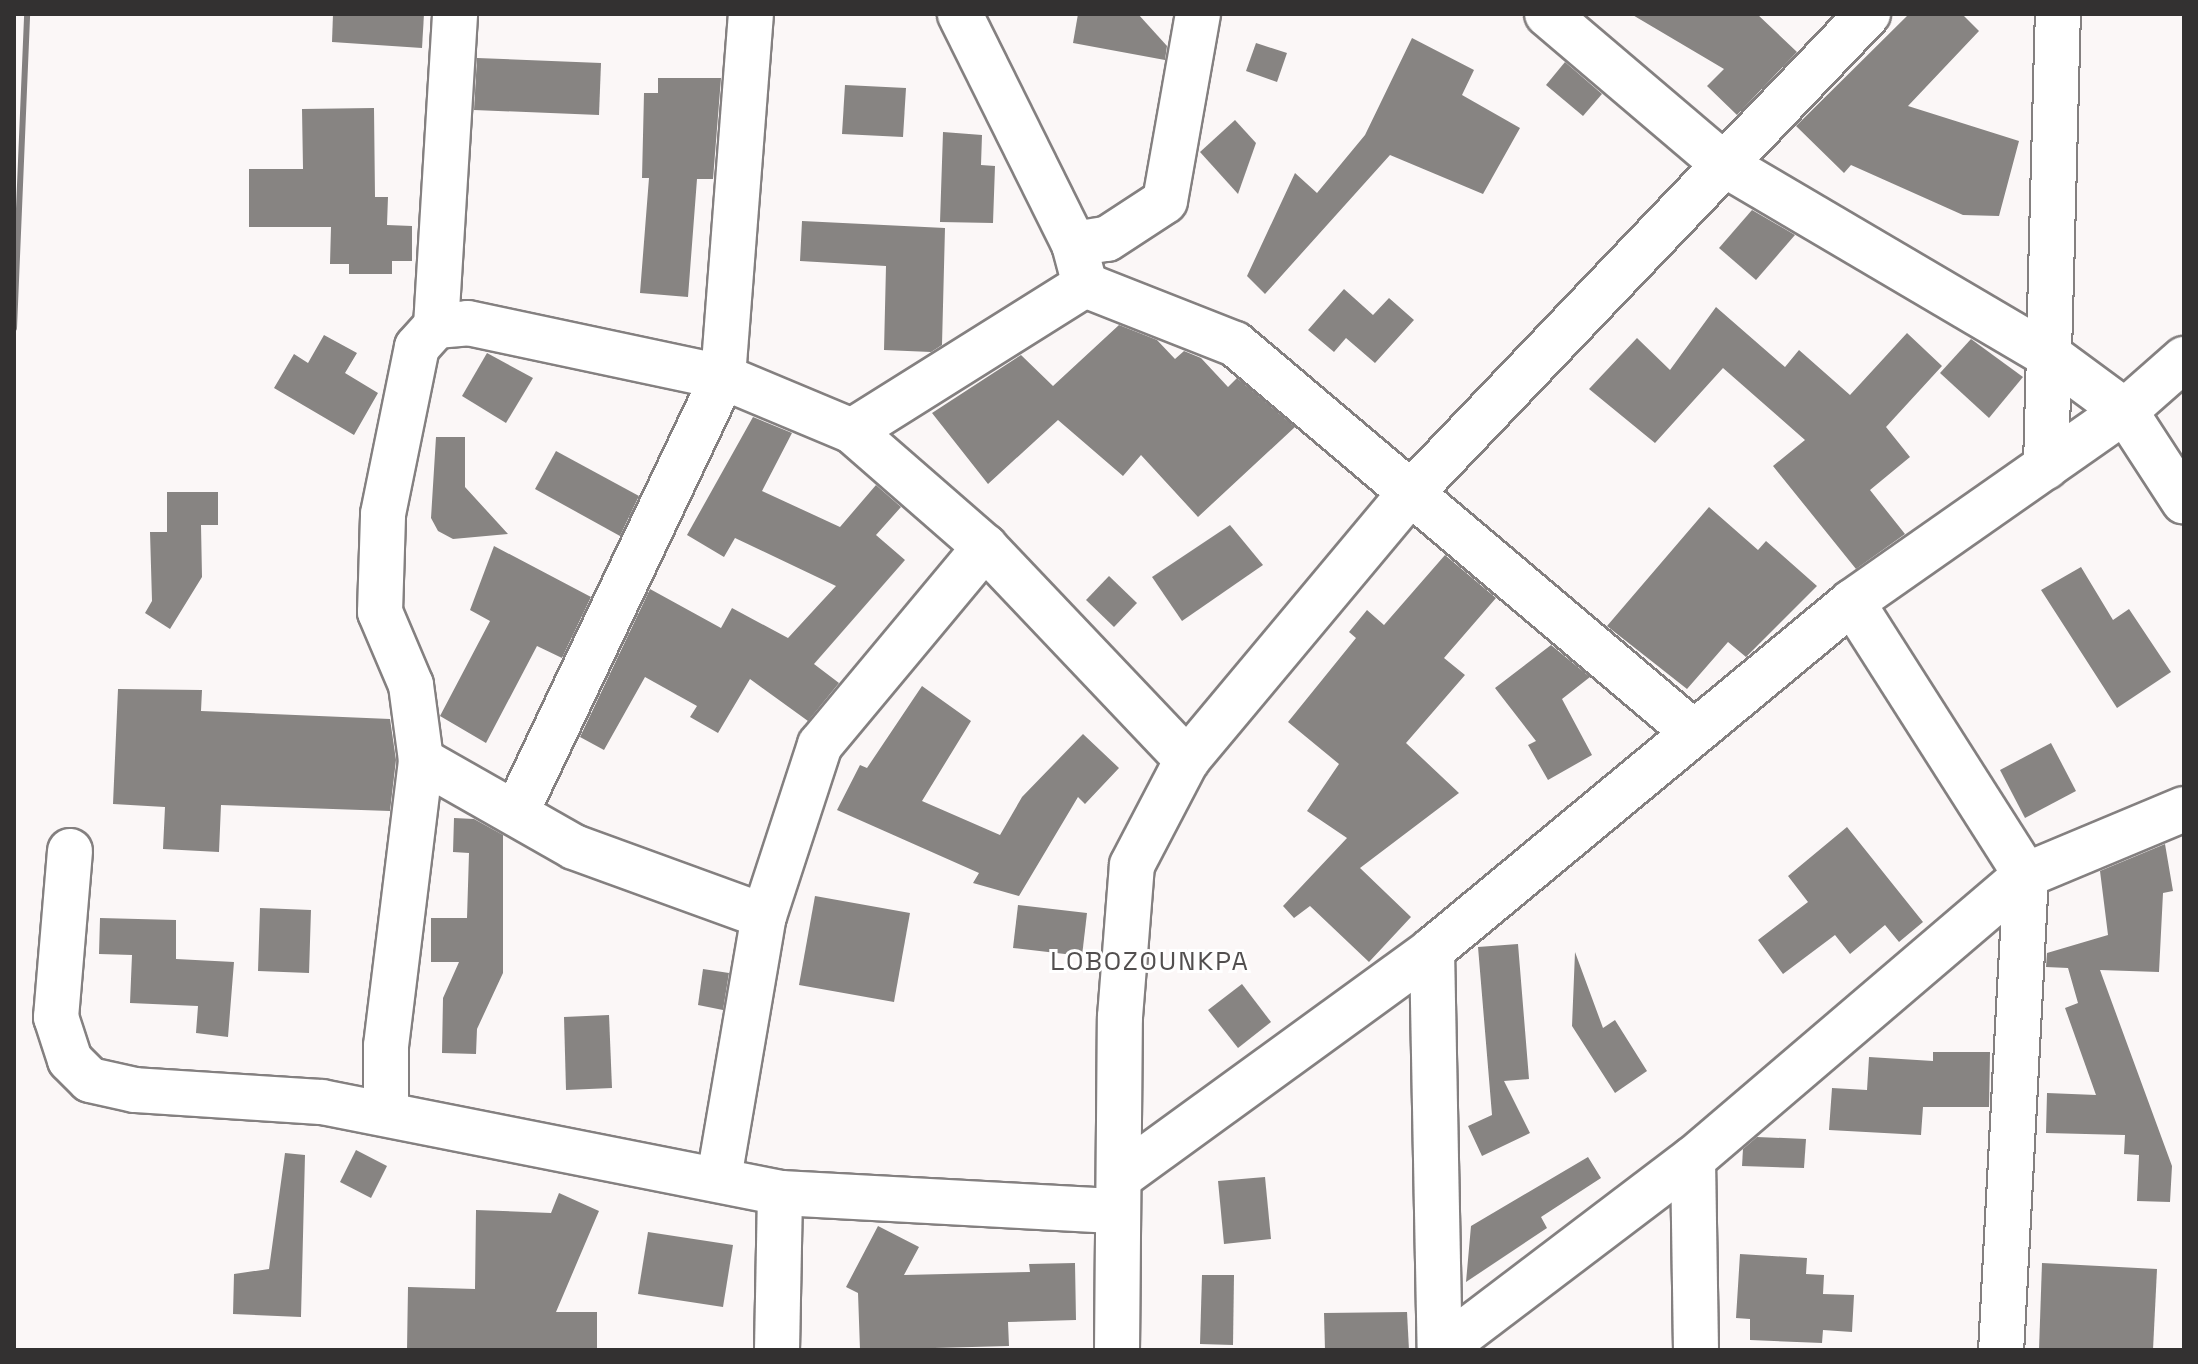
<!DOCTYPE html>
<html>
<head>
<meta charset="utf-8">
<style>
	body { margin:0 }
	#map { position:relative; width:2198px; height:1364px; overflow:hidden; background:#fbf7f7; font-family:"Space Grotesk",sans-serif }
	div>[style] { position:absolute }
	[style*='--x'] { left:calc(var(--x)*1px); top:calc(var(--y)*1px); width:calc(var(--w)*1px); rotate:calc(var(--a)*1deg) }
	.building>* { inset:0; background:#878482 }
	.roads { filter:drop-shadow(2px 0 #848080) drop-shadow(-2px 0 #848080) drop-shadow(0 2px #848080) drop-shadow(0 -2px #848080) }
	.minor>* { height:44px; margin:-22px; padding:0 22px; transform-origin:22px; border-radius:22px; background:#fff }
	.rail>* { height:6px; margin:-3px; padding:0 3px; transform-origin:3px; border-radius:3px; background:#838080 }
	span { translate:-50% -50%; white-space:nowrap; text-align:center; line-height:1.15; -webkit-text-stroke:6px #fff; paint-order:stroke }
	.neighbourhood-label { font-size:26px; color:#524f4f; letter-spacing:2px }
	.frame { position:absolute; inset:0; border:16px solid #333131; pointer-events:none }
</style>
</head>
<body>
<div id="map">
	<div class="building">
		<div style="clip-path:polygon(333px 14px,424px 14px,422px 48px,332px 42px)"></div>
		<div style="clip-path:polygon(1078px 14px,1138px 14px,1167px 46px,1165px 60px,1073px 43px)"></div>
		<div style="clip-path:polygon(1631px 14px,1757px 14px,1797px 52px,1737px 115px,1707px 86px,1724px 69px)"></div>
		<div style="clip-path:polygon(1909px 14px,1962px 14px,1979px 31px,1908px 106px,2019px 141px,1999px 216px,1963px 215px,1851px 165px,1844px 173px,1796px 126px)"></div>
		<div style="clip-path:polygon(1412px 38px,1474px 70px,1462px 95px,1520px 128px,1483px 194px,1390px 155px,1265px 294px,1247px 276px,1295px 173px,1317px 193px,1365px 135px)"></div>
		<div style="clip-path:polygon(1256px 43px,1287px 53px,1277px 82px,1246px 71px)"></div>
		<div style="clip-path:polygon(477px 58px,601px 63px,599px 115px,474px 110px)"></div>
		<div style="clip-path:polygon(1565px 62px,1602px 94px,1583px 116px,1546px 85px)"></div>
		<div style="clip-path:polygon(658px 78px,721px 78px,713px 179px,697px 179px,688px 297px,640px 293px,649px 178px,642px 178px,644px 93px,658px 93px)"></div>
		<div style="clip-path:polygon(845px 85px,906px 88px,903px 137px,842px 134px)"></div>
		<div style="clip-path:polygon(374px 108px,375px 197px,388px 197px,387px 225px,412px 226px,412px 261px,392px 261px,392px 274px,349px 274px,349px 264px,330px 264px,331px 227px,249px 227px,249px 169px,303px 169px,302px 109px)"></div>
		<div style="clip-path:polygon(1235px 120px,1256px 143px,1238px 194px,1200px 152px)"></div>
		<div style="clip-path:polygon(943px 132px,982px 135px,981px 165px,995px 166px,993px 223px,940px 222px)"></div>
		<div style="clip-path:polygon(1752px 210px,1795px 235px,1756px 280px,1719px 248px)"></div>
		<div style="clip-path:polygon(802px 221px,945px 228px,942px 345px,931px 352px,884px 350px,886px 266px,800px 261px)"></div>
		<div style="clip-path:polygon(1344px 289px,1373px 315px,1389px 298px,1414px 320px,1375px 363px,1346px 338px,1334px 352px,1308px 330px)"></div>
		<div style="clip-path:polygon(1716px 307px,1785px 367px,1799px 350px,1850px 395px,1907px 333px,1942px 366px,1886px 427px,1910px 457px,1870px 490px,1905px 534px,1856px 569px,1773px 466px,1805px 440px,1723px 368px,1655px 443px,1589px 389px,1637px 338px,1670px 370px)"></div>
		<div style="clip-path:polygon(1119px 325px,1157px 340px,1175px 359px,1184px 351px,1201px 358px,1228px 387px,1237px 378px,1295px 427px,1198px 517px,1141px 455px,1123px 476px,1058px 420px,988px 484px,932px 413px,1021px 355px,1053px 386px)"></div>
		<div style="clip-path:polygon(324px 335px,357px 353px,345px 373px,378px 393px,354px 435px,274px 388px,294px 354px,308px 363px)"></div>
		<div style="clip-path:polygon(1971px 339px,2023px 377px,1989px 418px,1940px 373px)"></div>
		<div style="clip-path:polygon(487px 353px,533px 378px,506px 423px,462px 396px)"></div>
		<div style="clip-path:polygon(753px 417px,792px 433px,762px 491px,840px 527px,876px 485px,901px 507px,876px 535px,905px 560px,814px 664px,839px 683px,808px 721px,750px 679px,718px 733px,690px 717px,697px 706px,645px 677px,604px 750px,580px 737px,650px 589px,721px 628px,732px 608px,788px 638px,836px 586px,735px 538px,724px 557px,687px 535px)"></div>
		<div style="clip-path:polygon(436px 437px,465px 437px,465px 487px,508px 534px,453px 539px,438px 531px,431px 518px)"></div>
		<div style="clip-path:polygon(556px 451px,639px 496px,620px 536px,535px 489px)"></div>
		<div style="clip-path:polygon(167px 492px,218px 492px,218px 525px,201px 525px,202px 577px,170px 629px,145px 613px,152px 601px,150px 532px,167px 532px)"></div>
		<div style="clip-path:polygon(1709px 507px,1758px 550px,1766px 541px,1817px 586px,1746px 657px,1728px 642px,1687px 689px,1607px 626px)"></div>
		<div style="clip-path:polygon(1230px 525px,1263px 565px,1182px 621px,1152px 577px)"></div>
		<div style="clip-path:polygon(494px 546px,591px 597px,562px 658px,537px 646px,486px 743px,440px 716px,490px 621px,470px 610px)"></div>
		<div style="clip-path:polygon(1445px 555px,1496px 598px,1444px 658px,1465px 675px,1406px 743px,1459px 793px,1360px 868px,1411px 917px,1369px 962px,1310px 906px,1294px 918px,1283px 906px,1347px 838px,1307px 811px,1339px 764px,1288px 722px,1356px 638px,1349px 632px,1367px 610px,1384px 625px)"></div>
		<div style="clip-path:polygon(2081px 567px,2113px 620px,2129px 609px,2171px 672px,2117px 708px,2041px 590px)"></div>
		<div style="clip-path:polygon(1109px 576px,1137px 603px,1114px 627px,1086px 600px)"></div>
		<div style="clip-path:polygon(1551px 645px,1590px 677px,1562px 699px,1592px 755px,1548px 780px,1528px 745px,1536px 741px,1495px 688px)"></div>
		<div style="clip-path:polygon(922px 686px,971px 721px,922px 801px,1000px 835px,1022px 797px,1083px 734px,1119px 768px,1085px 804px,1078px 797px,1019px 896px,973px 883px,979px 873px,837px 810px,860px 765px,867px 768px)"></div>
		<div style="clip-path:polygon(118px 689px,202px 690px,201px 711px,390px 719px,396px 760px,390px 811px,221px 805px,219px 852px,163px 849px,165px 807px,113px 804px)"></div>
		<div style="clip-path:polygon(2051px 743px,2076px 791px,2025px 818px,2000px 770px)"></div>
		<div style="clip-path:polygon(454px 818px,474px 819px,503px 835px,503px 973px,477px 1029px,476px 1054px,442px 1053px,443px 998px,459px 962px,431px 962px,431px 918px,467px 918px,469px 853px,453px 852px)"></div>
		<div style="clip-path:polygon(1847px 827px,1923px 922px,1899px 942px,1885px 925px,1850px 954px,1835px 935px,1783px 974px,1758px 940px,1808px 902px,1788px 876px)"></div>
		<div style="clip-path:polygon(2165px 844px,2173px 891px,2163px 893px,2159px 972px,2100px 970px,2172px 1166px,2170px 1202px,2137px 1201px,2139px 1155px,2124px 1154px,2125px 1135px,2046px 1133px,2047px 1093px,2096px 1095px,2065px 1008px,2078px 1003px,2068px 968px,2046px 967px,2047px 953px,2108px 935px,2100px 871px)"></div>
		<div style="clip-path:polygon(815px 896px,910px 913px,894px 1002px,799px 985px)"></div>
		<div style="clip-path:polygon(1018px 905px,1087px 913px,1082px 956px,1013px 948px)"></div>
		<div style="clip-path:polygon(260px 908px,311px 910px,309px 973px,258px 971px)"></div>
		<div style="clip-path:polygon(100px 918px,176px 920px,176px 959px,234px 962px,228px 1037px,196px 1033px,198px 1006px,130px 1003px,132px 955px,99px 954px)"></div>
		<div style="clip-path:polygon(1518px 944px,1529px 1079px,1504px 1081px,1530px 1133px,1482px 1156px,1468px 1126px,1492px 1115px,1478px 947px)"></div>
		<div style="clip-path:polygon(1575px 952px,1603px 1028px,1615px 1020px,1647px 1071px,1615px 1093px,1572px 1026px)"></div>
		<div style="clip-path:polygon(703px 969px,729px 973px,723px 1010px,698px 1005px)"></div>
		<div style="clip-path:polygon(1242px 984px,1271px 1022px,1238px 1048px,1208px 1010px)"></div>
		<div style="clip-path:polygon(609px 1015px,612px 1088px,566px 1090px,564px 1017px)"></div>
		<div style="clip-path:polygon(1933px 1052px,1990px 1052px,1989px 1107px,1923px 1107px,1921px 1135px,1829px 1130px,1832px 1088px,1867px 1090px,1869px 1057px,1933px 1061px)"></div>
		<div style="clip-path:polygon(1757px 1137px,1806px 1139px,1804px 1168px,1742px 1166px,1743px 1149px)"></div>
		<div style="clip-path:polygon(356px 1150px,387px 1166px,371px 1198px,340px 1182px)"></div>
		<div style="clip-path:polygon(285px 1153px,305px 1155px,301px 1317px,233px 1314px,234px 1274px,269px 1269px)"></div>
		<div style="clip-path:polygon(1588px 1157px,1601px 1178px,1541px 1217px,1547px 1228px,1466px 1282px,1471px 1226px)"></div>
		<div style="clip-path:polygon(1265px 1177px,1271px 1239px,1224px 1244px,1218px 1181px)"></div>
		<div style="clip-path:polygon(559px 1193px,599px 1211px,556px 1312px,597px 1312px,597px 1350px,407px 1350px,408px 1287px,475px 1289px,476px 1210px,551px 1213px)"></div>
		<div style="clip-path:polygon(878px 1226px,919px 1247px,904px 1275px,1030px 1272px,1029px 1264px,1075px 1263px,1076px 1320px,1008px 1322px,1009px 1346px,860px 1350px,858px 1293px,846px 1287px)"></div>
		<div style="clip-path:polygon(648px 1232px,733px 1245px,723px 1307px,638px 1294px)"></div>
		<div style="clip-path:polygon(1740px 1254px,1807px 1258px,1806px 1274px,1824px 1275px,1823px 1294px,1854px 1295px,1852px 1332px,1823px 1330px,1822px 1343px,1750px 1340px,1750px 1319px,1736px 1318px)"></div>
		<div style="clip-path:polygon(2042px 1263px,2157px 1269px,2153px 1350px,2039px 1350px)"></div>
		<div style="clip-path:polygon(1202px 1275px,1234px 1275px,1233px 1345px,1200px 1344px)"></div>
		<div style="clip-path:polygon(1407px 1312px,1409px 1350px,1325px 1350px,1324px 1313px)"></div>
	</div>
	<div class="roads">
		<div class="minor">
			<div style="--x:1547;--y:14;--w:230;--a:40.4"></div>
			<div style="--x:1722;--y:163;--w:384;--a:30.5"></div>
			<div style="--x:2053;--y:358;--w:89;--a:36.4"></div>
			<div style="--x:2125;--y:411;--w:108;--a:57"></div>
			<div style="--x:1074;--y:244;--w:33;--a:-9"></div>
			<div style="--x:1107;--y:239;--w:69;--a:-33.2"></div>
			<div style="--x:1165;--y:201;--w:190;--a:-80"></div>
			<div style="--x:1085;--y:285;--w:161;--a:21.5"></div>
			<div style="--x:1235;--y:344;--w:599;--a:40.26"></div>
			<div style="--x:436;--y:326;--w:32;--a:-5"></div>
			<div style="--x:468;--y:323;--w:261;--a:12"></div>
			<div style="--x:723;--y:377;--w:364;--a:-85.6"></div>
			<div style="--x:852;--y:431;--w:275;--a:-32.1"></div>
			<div style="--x:1085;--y:285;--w:42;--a:-105"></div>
			<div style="--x:1074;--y:244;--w:257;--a:-116.4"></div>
			<div style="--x:2046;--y:467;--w:453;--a:-88.5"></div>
			<div style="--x:1852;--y:602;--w:324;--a:57.5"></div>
			<div style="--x:2026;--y:875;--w:476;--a:93"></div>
			<div style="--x:421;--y:760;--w:176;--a:29.6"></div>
			<div style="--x:574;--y:847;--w:202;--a:20"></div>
			<div style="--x:516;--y:813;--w:483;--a:-64.6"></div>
			<div style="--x:723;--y:377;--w:140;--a:22.7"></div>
			<div style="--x:852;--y:431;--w:176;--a:41.1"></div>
			<div style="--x:985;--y:547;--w:294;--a:46.5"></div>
			<div style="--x:70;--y:851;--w:167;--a:94.8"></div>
			<div style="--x:56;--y:1017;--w:45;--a:72"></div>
			<div style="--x:70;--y:1060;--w:28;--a:45"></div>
			<div style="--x:90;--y:1080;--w:46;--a:12.5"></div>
			<div style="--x:135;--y:1090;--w:187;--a:3.7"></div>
			<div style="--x:322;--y:1102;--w:467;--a:11.2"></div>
			<div style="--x:780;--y:1193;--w:335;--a:3.1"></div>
			<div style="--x:1432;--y:950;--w:400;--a:88.9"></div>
			<div style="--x:386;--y:1114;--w:68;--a:-90"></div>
			<div style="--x:386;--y:1046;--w:288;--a:-83"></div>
			<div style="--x:421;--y:760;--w:76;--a:-97.6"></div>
			<div style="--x:411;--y:685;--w:79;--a:-113"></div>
			<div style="--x:380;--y:612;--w:98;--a:-88.2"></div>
			<div style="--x:383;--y:514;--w:170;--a:-78.5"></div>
			<div style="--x:417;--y:347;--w:28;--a:-48"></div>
			<div style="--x:436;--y:326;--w:313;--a:-86.5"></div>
			<div style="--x:1693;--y:1159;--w:191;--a:89.1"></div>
			<div style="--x:1120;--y:1177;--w:386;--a:-36"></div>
			<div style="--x:1432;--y:950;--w:545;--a:-39.64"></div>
			<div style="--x:1852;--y:602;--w:333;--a:-35"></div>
			<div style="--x:2125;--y:411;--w:79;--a:-41.4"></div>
			<div style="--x:719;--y:1178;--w:266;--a:-80.3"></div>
			<div style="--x:764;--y:916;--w:180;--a:-71.9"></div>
			<div style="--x:820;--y:745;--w:258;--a:-50.2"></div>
			<div style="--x:777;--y:1350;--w:157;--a:-88.9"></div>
			<div style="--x:1117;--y:1350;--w:333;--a:-89.5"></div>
			<div style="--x:1120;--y:1017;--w:152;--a:-85.5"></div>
			<div style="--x:1132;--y:865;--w:119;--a:-62.4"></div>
			<div style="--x:1187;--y:760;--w:343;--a:-50.1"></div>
			<div style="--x:1407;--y:497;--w:668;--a:-46.34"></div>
			<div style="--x:1441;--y:1350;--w:316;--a:-37.2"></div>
			<div style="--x:1693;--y:1159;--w:438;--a:-40.5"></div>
			<div style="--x:2026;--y:875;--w:171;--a:-22.7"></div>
		</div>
	</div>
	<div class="rail">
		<div style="--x:14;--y:328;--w:314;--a:-87.6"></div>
	</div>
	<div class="neighbourhood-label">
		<span style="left:1150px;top:962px">LOBOZOUNKPA</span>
	</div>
	<div class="frame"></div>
</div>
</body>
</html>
